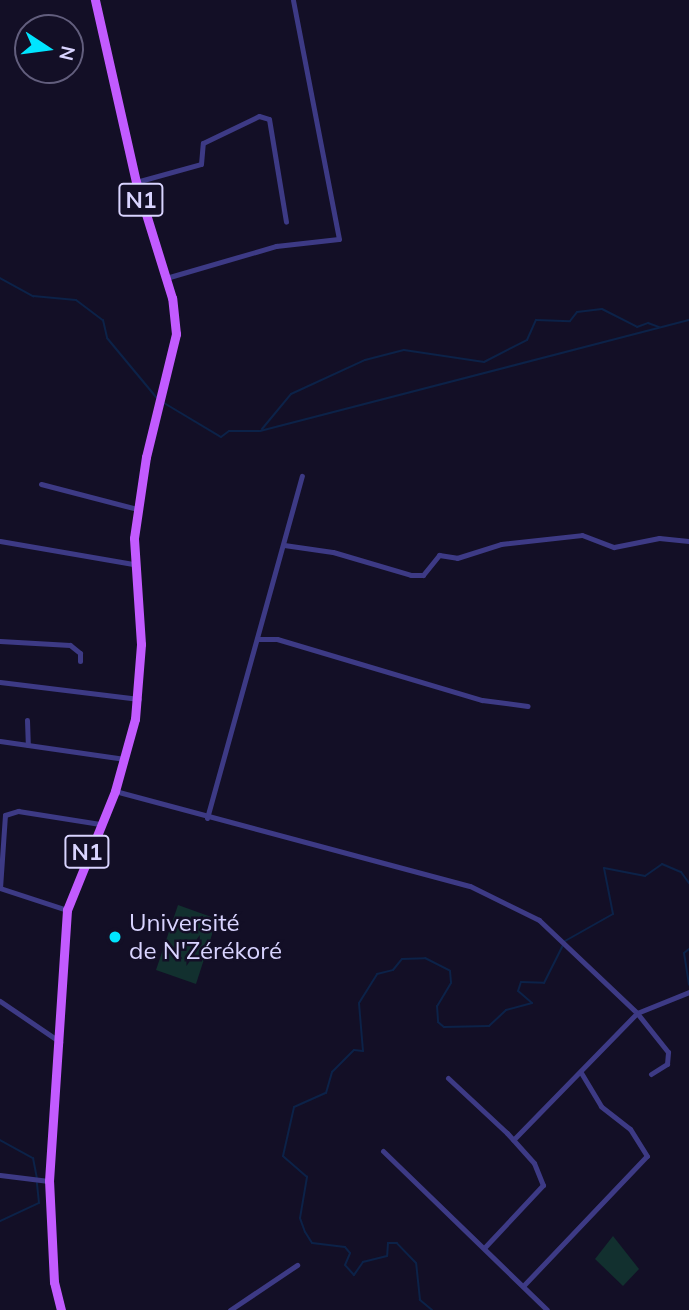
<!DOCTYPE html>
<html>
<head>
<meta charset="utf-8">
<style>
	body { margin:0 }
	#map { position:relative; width:689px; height:1310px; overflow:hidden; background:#130f26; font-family:Mulish,sans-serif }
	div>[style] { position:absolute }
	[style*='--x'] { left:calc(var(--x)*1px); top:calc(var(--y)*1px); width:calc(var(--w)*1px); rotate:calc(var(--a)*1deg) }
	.green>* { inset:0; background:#12302f }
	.stream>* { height:2px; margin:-1px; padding:0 1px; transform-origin:1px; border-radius:1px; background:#0c2248 }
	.street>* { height:5px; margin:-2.5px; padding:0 2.5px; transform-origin:2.5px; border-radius:2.5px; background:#3d3a85 }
	.primary>* { height:9px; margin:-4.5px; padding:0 4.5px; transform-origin:4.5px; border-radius:4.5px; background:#c25bff }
	.dots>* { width:19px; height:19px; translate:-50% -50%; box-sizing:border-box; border:4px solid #130f26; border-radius:50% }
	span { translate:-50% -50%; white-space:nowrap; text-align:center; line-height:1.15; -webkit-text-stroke:5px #130f26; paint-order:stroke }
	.shield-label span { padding:2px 5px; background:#130f26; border:2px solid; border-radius:5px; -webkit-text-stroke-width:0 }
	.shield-label { font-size:23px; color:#d9d4ff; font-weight:700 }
	.poi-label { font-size:24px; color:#d9d4ff }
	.left { translate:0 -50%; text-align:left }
	.north { position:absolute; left:14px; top:14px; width:70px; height:70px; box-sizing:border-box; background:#130f26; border:2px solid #625e7d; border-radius:50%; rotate:103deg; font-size:19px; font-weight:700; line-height:28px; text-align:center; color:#d9d4ff }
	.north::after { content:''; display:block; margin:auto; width:24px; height:32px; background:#00e5ff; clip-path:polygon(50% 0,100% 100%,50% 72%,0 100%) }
</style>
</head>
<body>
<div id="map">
	<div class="green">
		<div style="clip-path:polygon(178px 905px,217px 919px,196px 984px,156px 970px)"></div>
		<div style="clip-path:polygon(613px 1236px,639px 1269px,623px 1286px,595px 1259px)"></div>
	</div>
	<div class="stream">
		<div style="--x:0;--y:278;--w:38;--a:29"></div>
		<div style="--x:33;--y:296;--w:43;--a:5.3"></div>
		<div style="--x:76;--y:300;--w:34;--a:37"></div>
		<div style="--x:103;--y:320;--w:18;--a:77"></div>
		<div style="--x:107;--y:338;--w:77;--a:50.3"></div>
		<div style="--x:164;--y:403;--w:66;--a:30.8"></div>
		<div style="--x:221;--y:437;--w:10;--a:-37"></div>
		<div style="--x:229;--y:431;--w:31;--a:0"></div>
		<div style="--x:260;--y:431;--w:443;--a:-14.5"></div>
		<div style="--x:262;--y:429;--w:45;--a:-50.4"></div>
		<div style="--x:291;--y:394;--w:81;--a:-24.7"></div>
		<div style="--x:365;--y:360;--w:40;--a:-14.4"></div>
		<div style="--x:404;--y:350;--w:81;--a:8.5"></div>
		<div style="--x:484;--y:362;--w:48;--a:-27.1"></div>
		<div style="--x:527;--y:340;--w:22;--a:-66"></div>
		<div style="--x:536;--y:320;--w:34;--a:2"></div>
		<div style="--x:570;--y:321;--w:11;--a:-52"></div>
		<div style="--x:577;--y:312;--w:25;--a:-7"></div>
		<div style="--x:602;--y:309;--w:39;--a:27"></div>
		<div style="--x:637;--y:327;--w:12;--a:-20"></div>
		<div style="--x:648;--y:323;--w:12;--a:20"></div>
		<div style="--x:689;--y:949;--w:6;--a:141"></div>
		<div style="--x:684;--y:953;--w:32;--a:81"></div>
		<div style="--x:0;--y:1140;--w:38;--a:29"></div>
		<div style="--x:33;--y:1158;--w:20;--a:79"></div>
		<div style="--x:0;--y:1221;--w:43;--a:-24.8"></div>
		<div style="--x:39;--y:1203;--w:20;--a:-96"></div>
		<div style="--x:432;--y:1310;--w:16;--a:-140"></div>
		<div style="--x:420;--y:1300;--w:37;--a:-96"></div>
		<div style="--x:416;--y:1263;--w:28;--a:-134"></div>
		<div style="--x:397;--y:1243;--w:9;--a:180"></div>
		<div style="--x:388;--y:1243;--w:13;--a:94"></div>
		<div style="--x:387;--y:1256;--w:25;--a:166"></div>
		<div style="--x:363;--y:1262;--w:16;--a:125"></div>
		<div style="--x:354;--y:1275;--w:13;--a:-132"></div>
		<div style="--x:345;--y:1265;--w:13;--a:-67"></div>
		<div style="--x:350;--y:1253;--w:8;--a:-130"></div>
		<div style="--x:345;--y:1247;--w:33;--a:-173"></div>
		<div style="--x:312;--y:1243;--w:13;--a:-122"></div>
		<div style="--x:305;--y:1232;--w:15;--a:-110"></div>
		<div style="--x:300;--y:1218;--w:42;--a:-80.3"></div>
		<div style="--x:307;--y:1177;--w:32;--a:-139"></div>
		<div style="--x:283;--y:1156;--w:50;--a:-77.3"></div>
		<div style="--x:294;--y:1107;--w:35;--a:-24"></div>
		<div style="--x:326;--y:1093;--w:22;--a:-74"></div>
		<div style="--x:332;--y:1072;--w:31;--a:-45"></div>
		<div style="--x:354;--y:1050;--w:9;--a:6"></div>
		<div style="--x:363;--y:1051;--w:48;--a:-94.8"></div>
		<div style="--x:359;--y:1003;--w:34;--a:-58"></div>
		<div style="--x:377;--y:974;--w:16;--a:-14"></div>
		<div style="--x:393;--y:970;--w:14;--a:-51"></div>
		<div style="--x:402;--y:959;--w:23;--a:-2"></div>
		<div style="--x:425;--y:958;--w:28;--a:27"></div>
		<div style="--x:450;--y:971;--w:12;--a:85"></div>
		<div style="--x:451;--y:983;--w:27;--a:121"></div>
		<div style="--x:437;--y:1006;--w:16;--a:86"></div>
		<div style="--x:438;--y:1022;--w:8;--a:40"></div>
		<div style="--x:444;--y:1027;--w:45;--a:-1.3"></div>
		<div style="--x:489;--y:1026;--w:23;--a:-43"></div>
		<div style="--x:506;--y:1010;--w:27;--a:-15"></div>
		<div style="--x:532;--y:1003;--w:18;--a:-139"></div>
		<div style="--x:518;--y:991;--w:9;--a:-72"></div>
		<div style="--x:521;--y:982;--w:23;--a:2"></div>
		<div style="--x:544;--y:983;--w:47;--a:-63.4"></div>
		<div style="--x:565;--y:941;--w:55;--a:-29.4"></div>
		<div style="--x:613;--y:914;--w:47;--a:-101.1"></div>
		<div style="--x:604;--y:868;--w:42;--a:11"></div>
		<div style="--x:645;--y:876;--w:21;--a:-35"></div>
		<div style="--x:662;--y:864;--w:21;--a:23"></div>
		<div style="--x:681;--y:872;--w:14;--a:54"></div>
	</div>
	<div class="street">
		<div style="--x:136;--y:182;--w:67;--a:-15.5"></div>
		<div style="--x:201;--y:164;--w:21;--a:-85"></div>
		<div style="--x:203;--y:143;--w:62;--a:-25.7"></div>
		<div style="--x:259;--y:116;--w:10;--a:17"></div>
		<div style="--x:269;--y:119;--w:104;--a:80.6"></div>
		<div style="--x:166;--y:278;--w:115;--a:-16.2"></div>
		<div style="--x:276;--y:246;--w:63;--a:-6.3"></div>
		<div style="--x:339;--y:239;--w:243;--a:-100.9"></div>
		<div style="--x:41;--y:484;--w:99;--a:14.6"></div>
		<div style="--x:0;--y:541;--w:135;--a:9.8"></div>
		<div style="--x:284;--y:545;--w:49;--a:8.1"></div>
		<div style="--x:333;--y:552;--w:81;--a:16.4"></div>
		<div style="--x:411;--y:575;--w:12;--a:0"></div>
		<div style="--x:423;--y:575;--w:26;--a:-51"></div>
		<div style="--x:439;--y:555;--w:18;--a:9"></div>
		<div style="--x:457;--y:558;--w:46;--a:-17.7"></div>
		<div style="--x:501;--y:544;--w:81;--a:-6.3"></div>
		<div style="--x:582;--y:535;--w:34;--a:21"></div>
		<div style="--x:614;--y:547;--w:46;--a:-11.3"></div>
		<div style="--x:659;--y:538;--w:30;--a:6"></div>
		<div style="--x:259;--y:639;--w:18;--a:0"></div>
		<div style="--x:277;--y:639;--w:214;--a:16.6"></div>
		<div style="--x:482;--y:700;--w:46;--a:7.4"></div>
		<div style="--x:0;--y:641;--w:70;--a:3.3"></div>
		<div style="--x:70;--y:645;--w:13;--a:39"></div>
		<div style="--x:80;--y:653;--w:8;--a:90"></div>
		<div style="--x:0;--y:682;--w:140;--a:7"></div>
		<div style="--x:27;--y:720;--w:25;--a:88"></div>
		<div style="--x:0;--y:741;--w:126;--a:8.2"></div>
		<div style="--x:115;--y:791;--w:367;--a:15"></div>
		<div style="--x:470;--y:886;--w:77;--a:26.2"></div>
		<div style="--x:539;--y:920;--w:135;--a:43.5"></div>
		<div style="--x:637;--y:1013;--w:177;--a:134.3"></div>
		<div style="--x:207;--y:818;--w:355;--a:-74.5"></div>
		<div style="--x:0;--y:888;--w:73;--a:-86.1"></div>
		<div style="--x:5;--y:815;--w:14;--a:-17"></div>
		<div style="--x:18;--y:811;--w:83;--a:9"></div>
		<div style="--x:0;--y:888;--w:71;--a:18.2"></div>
		<div style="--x:0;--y:1001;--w:73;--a:34.3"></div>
		<div style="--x:651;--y:1074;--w:19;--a:-32"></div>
		<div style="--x:667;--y:1064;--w:12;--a:-85"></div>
		<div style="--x:668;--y:1052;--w:50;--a:-128.5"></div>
		<div style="--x:637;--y:1013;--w:56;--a:-22"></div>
		<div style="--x:448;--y:1078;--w:81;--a:43"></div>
		<div style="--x:507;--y:1133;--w:40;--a:48"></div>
		<div style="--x:534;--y:1163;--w:24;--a:68"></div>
		<div style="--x:543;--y:1185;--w:86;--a:133.1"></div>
		<div style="--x:383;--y:1151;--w:228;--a:44.1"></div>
		<div style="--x:0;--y:1175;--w:49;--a:7"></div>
		<div style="--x:524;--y:1285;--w:178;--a:-46.4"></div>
		<div style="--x:647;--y:1156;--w:32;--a:-122"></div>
		<div style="--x:630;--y:1129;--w:37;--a:-142"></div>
		<div style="--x:601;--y:1106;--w:39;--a:-121"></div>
		<div style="--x:230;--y:1310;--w:81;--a:-33.9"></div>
	</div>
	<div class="primary">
		<div style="--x:61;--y:1310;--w:29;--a:-104"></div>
		<div style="--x:54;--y:1282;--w:101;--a:-92.8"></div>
		<div style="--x:49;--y:1181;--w:272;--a:-86.2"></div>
		<div style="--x:67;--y:910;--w:128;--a:-68"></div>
		<div style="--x:115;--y:791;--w:75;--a:-74.5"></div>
		<div style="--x:135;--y:719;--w:75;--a:-85.4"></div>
		<div style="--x:141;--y:644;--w:106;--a:-93.8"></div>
		<div style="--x:134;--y:538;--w:82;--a:-81.6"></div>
		<div style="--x:146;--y:457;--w:127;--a:-76.3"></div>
		<div style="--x:176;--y:334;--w:36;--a:-96"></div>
		<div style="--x:172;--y:298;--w:121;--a:-107.2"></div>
		<div style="--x:136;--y:182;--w:187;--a:-102.7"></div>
	</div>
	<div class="dots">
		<div style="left:115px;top:937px;background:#00e5ff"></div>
	</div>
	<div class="shield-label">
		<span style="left:141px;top:200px">N1</span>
		<span style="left:87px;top:852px">N1</span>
	</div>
	<div class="poi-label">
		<span class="left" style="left:129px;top:937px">Université<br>de N'Zérékoré</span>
	</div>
	<div class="north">N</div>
</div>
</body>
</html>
